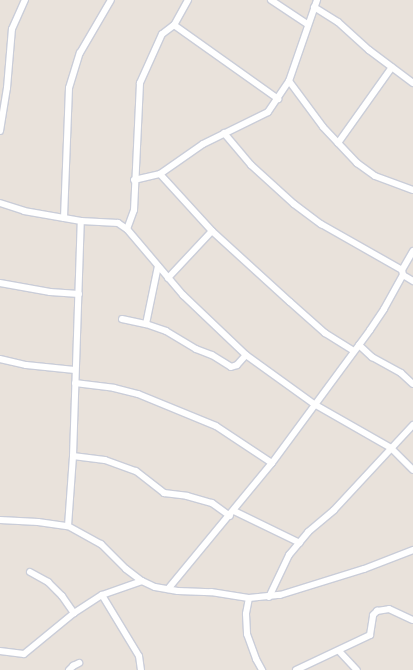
<!DOCTYPE html>
<html>
<head>
<meta charset="utf-8">
<style>
	body { margin:0 }
	#map { position:relative; width:413px; height:670px; overflow:hidden; background:#e9e2db; font-family:Ubuntu,sans-serif }
	div>[style] { position:absolute }
	[style*='--x'] { left:calc(var(--x)*1px); top:calc(var(--y)*1px); width:calc(var(--w)*1px); rotate:calc(var(--a)*1deg) }
	.roads { filter:drop-shadow(1px 0 #cacdd8) drop-shadow(-1px 0 #cacdd8) drop-shadow(0 1px #cacdd8) drop-shadow(0 -1px #cacdd8) }
	.minor>* { height:6px; margin:-3px; padding:0 3px; transform-origin:3px; border-radius:3px; background:#fff }
	span { translate:-50% -50%; white-space:nowrap; text-align:center; line-height:1.15; -webkit-text-stroke:3.5px #fff; paint-order:stroke }
</style>
</head>
<body>
<div id="map">
	<div class="roads">
		<div class="minor">
			<div style="--x:188;--y:0;--w:29;--a:119"></div>
			<div style="--x:174;--y:25;--w:15;--a:143"></div>
			<div style="--x:162;--y:34;--w:54;--a:114.2"></div>
			<div style="--x:140;--y:83;--w:127;--a:92.7"></div>
			<div style="--x:134;--y:210;--w:20;--a:110"></div>
			<div style="--x:127;--y:229;--w:87;--a:49.7"></div>
			<div style="--x:183;--y:295;--w:87;--a:43.6"></div>
			<div style="--x:246;--y:355;--w:84;--a:35.8"></div>
			<div style="--x:314;--y:404;--w:89;--a:29.7"></div>
			<div style="--x:391;--y:448;--w:31;--a:45"></div>
			<div style="--x:271;--y:0;--w:43;--a:33.7"></div>
			<div style="--x:314;--y:7;--w:28;--a:32"></div>
			<div style="--x:338;--y:22;--w:42;--a:42.1"></div>
			<div style="--x:369;--y:50;--w:55;--a:36.9"></div>
			<div style="--x:174;--y:25;--w:128;--a:35.4"></div>
			<div style="--x:289;--y:81;--w:57;--a:53.5"></div>
			<div style="--x:323;--y:127;--w:50;--a:46.6"></div>
			<div style="--x:357;--y:163;--w:22;--a:36"></div>
			<div style="--x:375;--y:176;--w:40;--a:20.2"></div>
			<div style="--x:0;--y:131;--w:44;--a:-80.8"></div>
			<div style="--x:7;--y:88;--w:59;--a:-85.2"></div>
			<div style="--x:12;--y:29;--w:32;--a:-66"></div>
			<div style="--x:224;--y:133;--w:42;--a:49.8"></div>
			<div style="--x:251;--y:165;--w:58;--a:42.2"></div>
			<div style="--x:294;--y:204;--w:34;--a:37"></div>
			<div style="--x:321;--y:224;--w:93;--a:29.6"></div>
			<div style="--x:338;--y:143;--w:93;--a:-54.6"></div>
			<div style="--x:160;--y:174;--w:77;--a:47.6"></div>
			<div style="--x:212;--y:231;--w:105;--a:42.3"></div>
			<div style="--x:290;--y:302;--w:47;--a:41.5"></div>
			<div style="--x:325;--y:333;--w:34;--a:32"></div>
			<div style="--x:134;--y:180;--w:27;--a:-13"></div>
			<div style="--x:160;--y:174;--w:52;--a:-34.9"></div>
			<div style="--x:203;--y:144;--w:72;--a:-26.2"></div>
			<div style="--x:268;--y:112;--w:37;--a:-56"></div>
			<div style="--x:289;--y:81;--w:86;--a:-70.9"></div>
			<div style="--x:0;--y:203;--w:25;--a:18"></div>
			<div style="--x:24;--y:211;--w:58;--a:10"></div>
			<div style="--x:81;--y:221;--w:37;--a:3"></div>
			<div style="--x:118;--y:223;--w:11;--a:34"></div>
			<div style="--x:64;--y:218;--w:130;--a:-87.8"></div>
			<div style="--x:69;--y:88;--w:37;--a:-73"></div>
			<div style="--x:80;--y:53;--w:61;--a:-59.7"></div>
			<div style="--x:403;--y:275;--w:12;--a:31"></div>
			<div style="--x:168;--y:278;--w:64;--a:-46.9"></div>
			<div style="--x:0;--y:283;--w:51;--a:10.2"></div>
			<div style="--x:50;--y:292;--w:29;--a:4"></div>
			<div style="--x:122;--y:319;--w:25;--a:12"></div>
			<div style="--x:146;--y:324;--w:21;--a:19"></div>
			<div style="--x:166;--y:331;--w:35;--a:31"></div>
			<div style="--x:196;--y:349;--w:17;--a:21"></div>
			<div style="--x:212;--y:355;--w:22;--a:32"></div>
			<div style="--x:231;--y:367;--w:6;--a:-18"></div>
			<div style="--x:237;--y:365;--w:13;--a:-48"></div>
			<div style="--x:146;--y:324;--w:59;--a:-78.3"></div>
			<div style="--x:359;--y:345;--w:18;--a:43"></div>
			<div style="--x:372;--y:357;--w:33;--a:29"></div>
			<div style="--x:401;--y:373;--w:16;--a:43"></div>
			<div style="--x:0;--y:359;--w:27;--a:13"></div>
			<div style="--x:26;--y:365;--w:49;--a:5.8"></div>
			<div style="--x:75;--y:383;--w:39;--a:7"></div>
			<div style="--x:114;--y:388;--w:25;--a:14"></div>
			<div style="--x:138;--y:394;--w:84;--a:22.3"></div>
			<div style="--x:216;--y:426;--w:67;--a:33.5"></div>
			<div style="--x:73;--y:456;--w:32;--a:7"></div>
			<div style="--x:105;--y:460;--w:33;--a:20"></div>
			<div style="--x:136;--y:471;--w:36;--a:38"></div>
			<div style="--x:164;--y:493;--w:23;--a:7"></div>
			<div style="--x:187;--y:496;--w:26;--a:16"></div>
			<div style="--x:212;--y:503;--w:22;--a:36"></div>
			<div style="--x:234;--y:511;--w:73;--a:25.9"></div>
			<div style="--x:0;--y:520;--w:38;--a:3"></div>
			<div style="--x:38;--y:522;--w:30;--a:8"></div>
			<div style="--x:68;--y:526;--w:38;--a:29"></div>
			<div style="--x:101;--y:544;--w:35;--a:45"></div>
			<div style="--x:126;--y:569;--w:20;--a:37"></div>
			<div style="--x:142;--y:581;--w:14;--a:25"></div>
			<div style="--x:155;--y:587;--w:23;--a:10"></div>
			<div style="--x:178;--y:591;--w:33;--a:2"></div>
			<div style="--x:211;--y:592;--w:38;--a:9"></div>
			<div style="--x:249;--y:598;--w:31;--a:-6"></div>
			<div style="--x:280;--y:595;--w:88;--a:-17.2"></div>
			<div style="--x:364;--y:569;--w:53;--a:-21.2"></div>
			<div style="--x:68;--y:526;--w:70;--a:-85.9"></div>
			<div style="--x:73;--y:456;--w:235;--a:-88.1"></div>
			<div style="--x:30;--y:572;--w:21;--a:29"></div>
			<div style="--x:48;--y:582;--w:20;--a:45"></div>
			<div style="--x:62;--y:596;--w:21;--a:55"></div>
			<div style="--x:168;--y:589;--w:163;--a:-50.5"></div>
			<div style="--x:272;--y:463;--w:165;--a:-53.6"></div>
			<div style="--x:370;--y:330;--w:25;--a:-56"></div>
			<div style="--x:384;--y:309;--w:39;--a:-61"></div>
			<div style="--x:403;--y:275;--w:5;--a:-101"></div>
			<div style="--x:402;--y:270;--w:22;--a:-60"></div>
			<div style="--x:102;--y:595;--w:71;--a:58.8"></div>
			<div style="--x:139;--y:656;--w:14;--a:82"></div>
			<div style="--x:269;--y:597;--w:47;--a:-64.5"></div>
			<div style="--x:289;--y:555;--w:30;--a:-50"></div>
			<div style="--x:308;--y:532;--w:34;--a:-40"></div>
			<div style="--x:334;--y:510;--w:116;--a:-47.1"></div>
			<div style="--x:249;--y:598;--w:16;--a:101"></div>
			<div style="--x:246;--y:614;--w:20;--a:87"></div>
			<div style="--x:247;--y:634;--w:27;--a:70"></div>
			<div style="--x:256;--y:659;--w:13;--a:61"></div>
			<div style="--x:0;--y:651;--w:24;--a:7"></div>
			<div style="--x:24;--y:654;--w:65;--a:-39.4"></div>
			<div style="--x:74;--y:613;--w:33;--a:-33"></div>
			<div style="--x:102;--y:595;--w:42;--a:-19.3"></div>
			<div style="--x:339;--y:651;--w:26;--a:47"></div>
			<div style="--x:69;--y:670;--w:6;--a:-45"></div>
			<div style="--x:73;--y:666;--w:7;--a:-27"></div>
			<div style="--x:296;--y:670;--w:82;--a:-25.3"></div>
			<div style="--x:370;--y:635;--w:20;--a:-81"></div>
			<div style="--x:373;--y:615;--w:6;--a:-45"></div>
			<div style="--x:377;--y:611;--w:12;--a:-9"></div>
			<div style="--x:389;--y:609;--w:26;--a:25"></div>
		</div>
	</div>
</div>
</body>
</html>
